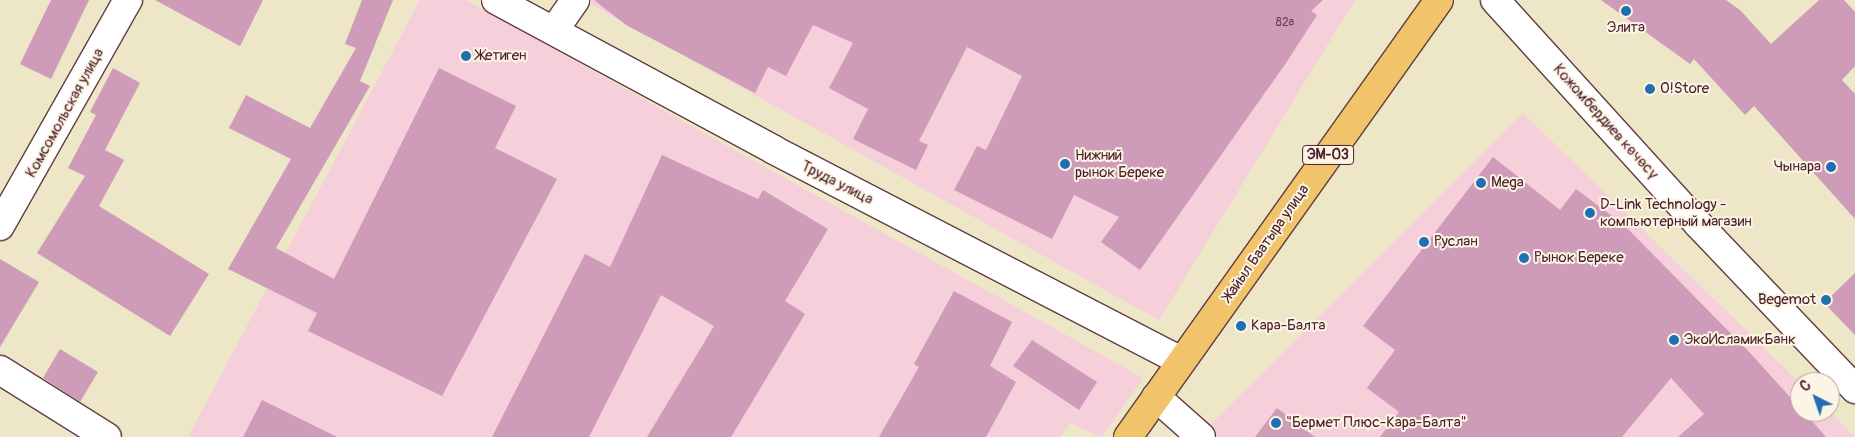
<!DOCTYPE html>
<html>
<head>
<meta charset="utf-8">
<style>
	body { margin:0 }
	#map { position:relative; width:1855px; height:437px; overflow:hidden; background:#ede6c7; font-family:Pangolin,sans-serif }
	div>[style] { position:absolute }
	[style*='--x'] { left:calc(var(--x)*1px); top:calc(var(--y)*1px); width:calc(var(--w)*1px); rotate:calc(var(--a)*1deg) }
	.built>* { inset:0; background:#f5cfda }
	.building>* { inset:0; background:#ce9bb8 }
	.roads { filter:drop-shadow(1px 0 #623d42) drop-shadow(-1px 0 #623d42) drop-shadow(0 1px #623d42) drop-shadow(0 -1px #623d42) }
	.minor>* { height:28px; margin:-14px; padding:0 14px; transform-origin:14px; border-radius:14px; background:#fff }
	.highway>* { height:28px; margin:-14px; padding:0 14px; transform-origin:14px; border-radius:14px; background:#f1c36a }
	.dots>* { width:14px; height:14px; translate:-50% -50%; box-sizing:border-box; border:2px solid #fcf5e5; border-radius:50% }
	span { translate:-50% -50%; white-space:nowrap; text-align:center; line-height:1.15; -webkit-text-stroke:4px #fcf5e5; paint-order:stroke }
	.number-label { font-size:12px; color:#6b3e4e }
	.number-label span { -webkit-text-stroke-width:0 }
	.shield-label span { padding:1px 4px; background:#fcf5e5; border:1px solid; border-radius:4px; -webkit-text-stroke-width:0 }
	.shield-label { font-size:14px; color:#4a1f2b; font-weight:700 }
	.poi-label { font-size:15px; color:#4a1f2b }
	.left { translate:0 -50%; text-align:left }
	.right { translate:-100% -50%; text-align:right }
	.street-label { font-size:15px; color:#4a1f2b }
	.north { position:absolute; left:1790px; top:372px; width:50px; height:50px; box-sizing:border-box; background:#fcf5e5; border:1px solid #b59f9b; border-radius:50%; rotate:319deg; font-size:14px; font-weight:700; line-height:20px; text-align:center; color:#4a1f2b }
	.north::after { content:''; display:block; margin:auto; width:18px; height:22px; background:#1f6fb2; clip-path:polygon(50% 0,100% 100%,50% 72%,0 100%) }
</style>
</head>
<body>
<div id="map">
	<div class="built">
		<div style="clip-path:polygon(420px 0,466px 0,1143px 378px,1102px 437px,1070px 423px,1060px 437px,188px 437px)"></div>
		<div style="clip-path:polygon(584px 0,1355px 0,1159px 320px)"></div>
		<div style="clip-path:polygon(1523px 113px,1800px 383px,1800px 412px,1829px 412px,1855px 437px,1214px 437px,1206px 429px)"></div>
	</div>
	<div class="building">
		<div style="clip-path:polygon(51px 0,89px 0,51px 79px,20px 64px)"></div>
		<div style="clip-path:polygon(155px 0,263px 0,240px 46px)"></div>
		<div style="clip-path:polygon(362px 0,393px 0,360px 81px,370px 86px,276px 248px,334px 279px,439px 68px,516px 106px,495px 148px,557px 179px,442px 396px,308px 331px,317px 313px,228px 269px,291px 159px,229px 128px,246px 95px,310px 128px,356px 48px,345px 44px)"></div>
		<div style="clip-path:polygon(594px 0,1323px 0,1311px 11px,1317px 15px,1286px 63px,1140px 270px,1101px 242px,1119px 217px,1074px 195px,1052px 239px,954px 190px,977px 146px,986px 150px,1022px 76px,967px 47px,919px 141px,928px 145px,916px 170px,853px 139px,868px 109px,829px 88px,853px 43px,813px 25px,786px 76px,768px 67px,755px 93px,626px 25px)"></div>
		<div style="clip-path:polygon(1601px 0,1726px 0,1740px 10px,1771px 44px,1819px 0,1844px 0,1855px 12px,1855px 66px,1842px 80px,1855px 94px,1855px 219px,1754px 106px,1745px 115px,1694px 59px,1690px 64px)"></div>
		<div style="clip-path:polygon(113px 68px,140px 83px,105px 150px,124px 160px,99px 206px,209px 274px,170px 336px,37px 253px,85px 176px,68px 168px,96px 115px,90px 112px)"></div>
		<div style="clip-path:polygon(662px 155px,758px 199px,763px 190px,828px 229px,785px 301px,805px 314px,731px 437px,647px 437px,714px 326px,661px 295px,589px 437px,492px 437px,585px 254px,610px 267px)"></div>
		<div style="clip-path:polygon(1493px 157px,1560px 210px,1576px 189px,1624px 225px,1752px 355px,1800px 408px,1800px 412px,1804px 412px,1826px 437px,1678px 437px,1704px 414px,1671px 378px,1622px 437px,1380px 437px,1399px 412px,1367px 388px,1395px 350px,1363px 326px)"></div>
		<div style="clip-path:polygon(0 259px,39px 282px,0 347px)"></div>
		<div style="clip-path:polygon(1855px 273px,1855px 335px,1824px 303px)"></div>
		<div style="clip-path:polygon(954px 291px,1012px 322px,990px 366px,1016px 382px,986px 437px,879px 437px,919px 367px,914px 364px)"></div>
		<div style="clip-path:polygon(1032px 340px,1097px 382px,1079px 410px,1013px 366px)"></div>
		<div style="clip-path:polygon(60px 349px,98px 372px,80px 402px,43px 378px)"></div>
		<div style="clip-path:polygon(262px 400px,337px 437px,243px 437px)"></div>
		<div style="clip-path:polygon(1277px 408px,1315px 437px,1255px 437px)"></div>
	</div>
	<div class="roads">
		<div class="minor">
			<div style="--x:496;--y:0;--w:316;--a:28.3"></div>
			<div style="--x:774;--y:150;--w:458;--a:27.4"></div>
			<div style="--x:1495;--y:0;--w:302;--a:47.8"></div>
			<div style="--x:1698;--y:224;--w:228;--a:46.4"></div>
			<div style="--x:555;--y:29;--w:35;--a:-55"></div>
			<div style="--x:0;--y:226;--w:260;--a:-60.5"></div>
			<div style="--x:0;--y:370;--w:126;--a:32.1"></div>
			<div style="--x:1156;--y:397;--w:60;--a:41.6"></div>
		</div>
		<div class="highway">
			<div style="--x:1128;--y:437;--w:536;--a:-54.56"></div>
		</div>
	</div>
	<div class="dots">
		<div style="left:1626px;top:11px;background:#1f6fb2"></div>
		<div style="left:466px;top:56px;background:#1f6fb2"></div>
		<div style="left:1650px;top:89px;background:#1f6fb2"></div>
		<div style="left:1065px;top:164px;background:#1f6fb2"></div>
		<div style="left:1831px;top:167px;background:#1f6fb2"></div>
		<div style="left:1481px;top:183px;background:#1f6fb2"></div>
		<div style="left:1590px;top:213px;background:#1f6fb2"></div>
		<div style="left:1424px;top:242px;background:#1f6fb2"></div>
		<div style="left:1524px;top:258px;background:#1f6fb2"></div>
		<div style="left:1826px;top:300px;background:#1f6fb2"></div>
		<div style="left:1241px;top:326px;background:#1f6fb2"></div>
		<div style="left:1674px;top:340px;background:#1f6fb2"></div>
		<div style="left:1276px;top:423px;background:#1f6fb2"></div>
	</div>
	<div class="number-label">
		<span style="left:1285px;top:23px">82а</span>
	</div>
	<div class="shield-label">
		<span style="left:1328px;top:155px">ЭМ-03</span>
	</div>
	<div class="poi-label">
		<span style="left:1626px;top:28px">Элита</span>
		<span class="left" style="left:476px;top:56px">Жетиген</span>
		<span class="left" style="left:1660px;top:89px">O!Store</span>
		<span class="left" style="left:1075px;top:164px">Нижний<br>рынок Береке</span>
		<span class="right" style="left:1821px;top:167px">Чынара</span>
		<span class="left" style="left:1491px;top:183px">Mega</span>
		<span class="left" style="left:1600px;top:213px">D-Link Technology -<br>компьютерный магазин</span>
		<span class="left" style="left:1434px;top:242px">Руслан</span>
		<span class="left" style="left:1534px;top:258px">Рынок Береке</span>
		<span class="right" style="left:1816px;top:300px">Begemot</span>
		<span class="left" style="left:1251px;top:326px">Кара-Балта</span>
		<span class="left" style="left:1684px;top:340px">ЭкоИсламикБанк</span>
		<span class="left" style="left:1286px;top:423px">"Бермет Плюс-Кара-Балта"</span>
	</div>
	<div class="street-label">
		<span style="left:65px;top:113px;rotate:-61deg">Комсомольская улица</span>
		<span style="left:1606px;top:122px;rotate:48deg">Кожомбердиев көчөсү</span>
		<span style="left:837px;top:183px;rotate:27deg">Труда улица</span>
		<span style="left:1266px;top:243px;rotate:-55deg">Жайыл Баатыра улица</span>
	</div>
	<div class="north">С</div>
</div>
</body>
</html>
